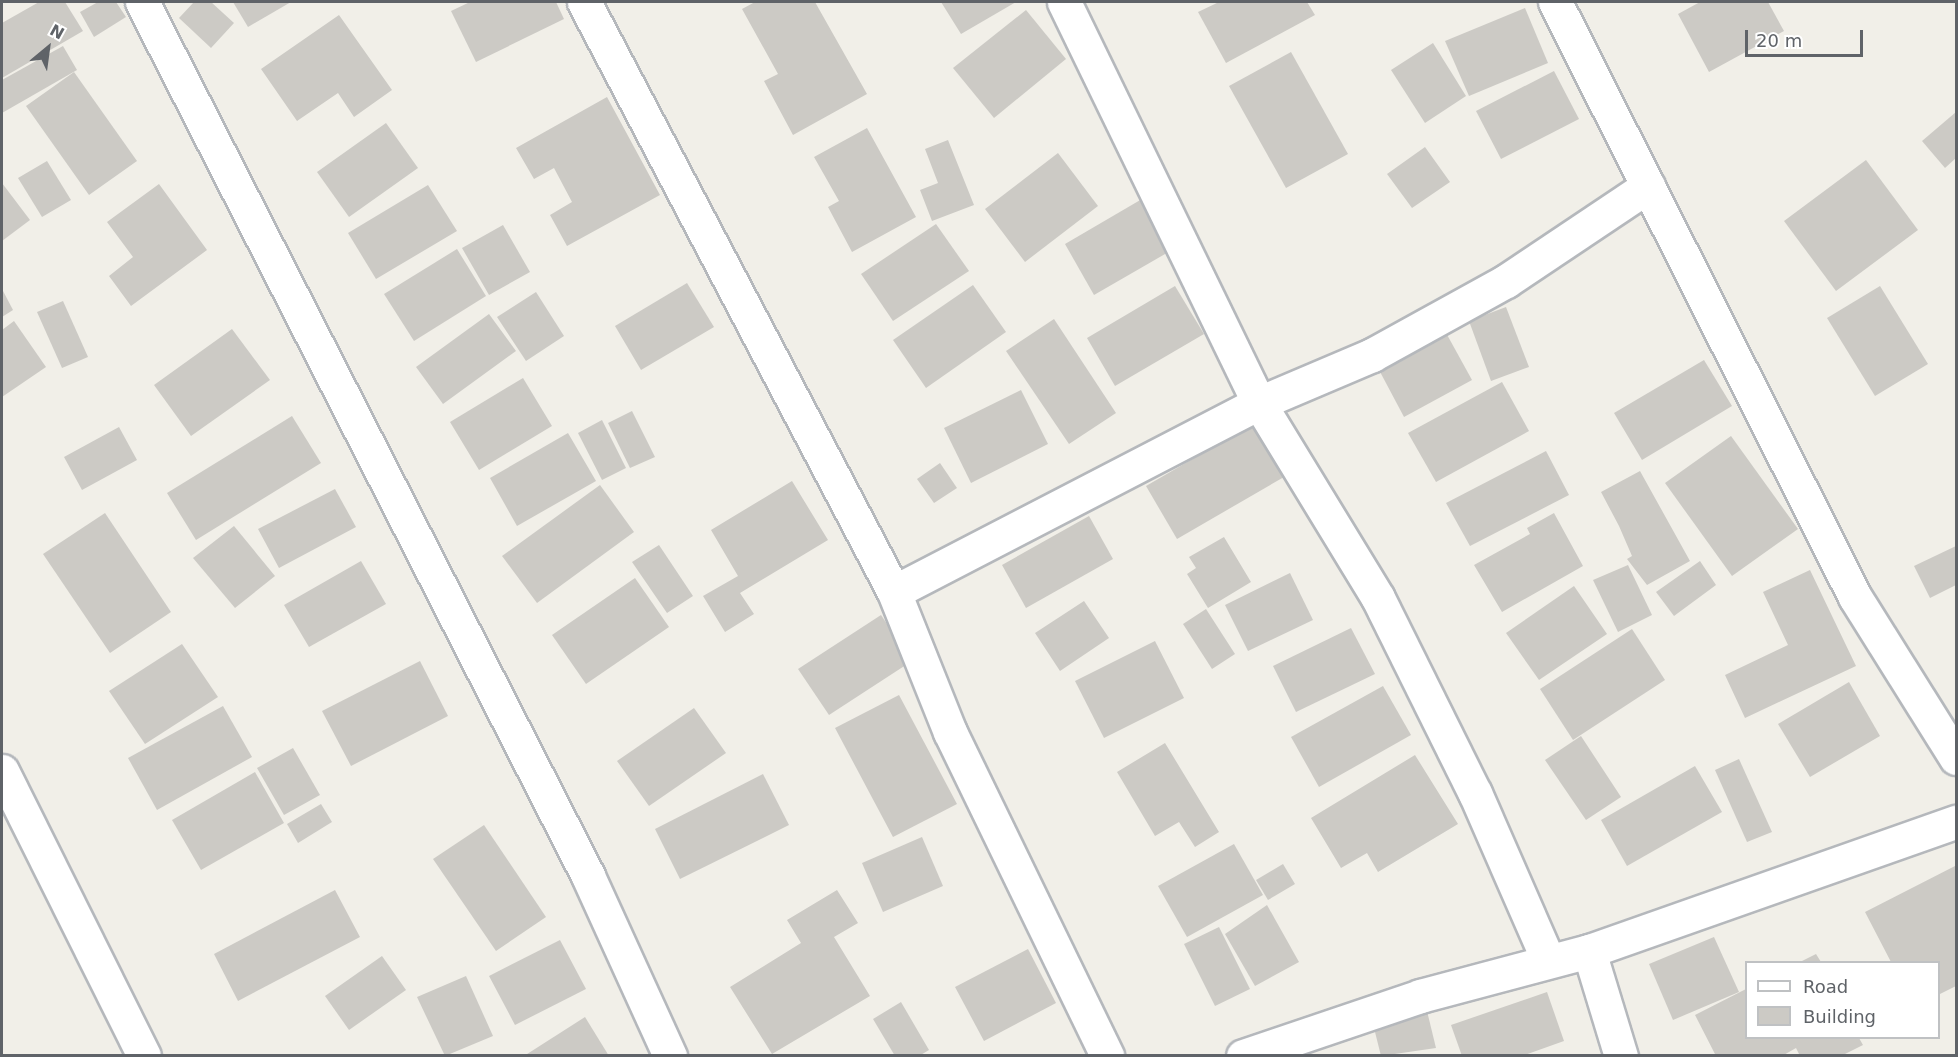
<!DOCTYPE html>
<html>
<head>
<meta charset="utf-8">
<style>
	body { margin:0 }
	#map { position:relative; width:1958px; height:1057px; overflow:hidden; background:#f1efe8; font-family:"DejaVu Sans",sans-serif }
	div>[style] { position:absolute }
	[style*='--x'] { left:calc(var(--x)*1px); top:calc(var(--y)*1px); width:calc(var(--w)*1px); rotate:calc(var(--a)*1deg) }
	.building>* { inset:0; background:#cccac5 }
	.roads { filter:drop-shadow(2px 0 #b5b8bc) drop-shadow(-2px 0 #b5b8bc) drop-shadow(0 2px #b5b8bc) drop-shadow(0 -2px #b5b8bc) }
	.minor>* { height:33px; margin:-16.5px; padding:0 16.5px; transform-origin:16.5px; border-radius:16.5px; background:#fff }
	span { translate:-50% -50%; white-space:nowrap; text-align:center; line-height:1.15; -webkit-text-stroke:4.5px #fff; paint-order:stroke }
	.frame { position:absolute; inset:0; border:3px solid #5f6368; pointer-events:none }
	.legend { position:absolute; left:1745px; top:961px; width:195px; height:78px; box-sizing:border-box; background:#fff; border:2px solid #bfc1c3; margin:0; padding:8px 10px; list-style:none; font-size:18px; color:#5f6368 }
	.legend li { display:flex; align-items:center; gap:12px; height:30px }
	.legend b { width:30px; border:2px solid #bfc1c3 }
	.north { position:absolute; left:18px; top:18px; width:60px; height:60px; -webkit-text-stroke:4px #fff; paint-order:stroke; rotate:29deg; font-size:16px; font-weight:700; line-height:24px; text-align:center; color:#5f6368 }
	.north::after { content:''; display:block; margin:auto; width:21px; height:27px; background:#5f6368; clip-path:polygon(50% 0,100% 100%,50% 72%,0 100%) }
	.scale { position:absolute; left:1745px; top:30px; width:118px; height:27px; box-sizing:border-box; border:3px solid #5f6368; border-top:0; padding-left:8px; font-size:18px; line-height:21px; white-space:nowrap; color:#5f6368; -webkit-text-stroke:4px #fff; paint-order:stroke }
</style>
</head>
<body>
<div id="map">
	<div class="building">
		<div style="clip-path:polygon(39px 2px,65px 2px,83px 31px,2px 78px,2px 23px)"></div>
		<div style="clip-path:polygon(98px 2px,116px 2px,126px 17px,94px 37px,80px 12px)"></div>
		<div style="clip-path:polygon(194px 2px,211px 2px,234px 23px,211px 48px,179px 18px)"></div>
		<div style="clip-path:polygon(233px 2px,291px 2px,248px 27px)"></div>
		<div style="clip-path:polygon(470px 2px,556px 2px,564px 19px,476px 62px,451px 11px)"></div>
		<div style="clip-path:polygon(755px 2px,815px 2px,867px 94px,793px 135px,764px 81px,778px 74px,742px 9px)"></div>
		<div style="clip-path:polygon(941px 2px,1016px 2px,961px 34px)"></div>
		<div style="clip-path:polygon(1219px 2px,1307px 2px,1315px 15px,1226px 63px,1198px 12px)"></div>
		<div style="clip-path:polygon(1700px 2px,1768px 2px,1784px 31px,1709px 72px,1678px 14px)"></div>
		<div style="clip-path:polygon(1525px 8px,1548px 63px,1469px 96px,1445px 41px)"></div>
		<div style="clip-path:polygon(1026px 10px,1066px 59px,994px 118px,953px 68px)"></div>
		<div style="clip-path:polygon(339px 15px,392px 90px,354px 117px,338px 93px,297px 121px,261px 69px)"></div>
		<div style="clip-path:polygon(1433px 43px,1466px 96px,1425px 123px,1391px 70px)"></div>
		<div style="clip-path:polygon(63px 46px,77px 70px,2px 113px,2px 80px)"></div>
		<div style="clip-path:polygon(1291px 52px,1348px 154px,1286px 188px,1229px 86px)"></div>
		<div style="clip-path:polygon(1554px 71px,1579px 119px,1501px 159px,1476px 111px)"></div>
		<div style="clip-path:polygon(74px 72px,137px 161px,89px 195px,26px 106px)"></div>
		<div style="clip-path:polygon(607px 97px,660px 195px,567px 246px,550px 215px,572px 202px,554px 168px,534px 179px,516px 148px)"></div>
		<div style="clip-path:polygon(1956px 112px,1956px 158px,1945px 168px,1922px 141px)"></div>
		<div style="clip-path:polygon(386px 123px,418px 168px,349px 217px,317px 172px)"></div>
		<div style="clip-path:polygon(867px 128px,916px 217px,852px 252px,828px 207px,839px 201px,814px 157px)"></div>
		<div style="clip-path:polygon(948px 140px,974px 205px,932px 221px,920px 190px,938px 183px,925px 149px)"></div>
		<div style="clip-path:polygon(1425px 147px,1450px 182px,1412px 208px,1387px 174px)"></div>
		<div style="clip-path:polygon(1058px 153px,1098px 206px,1025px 262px,985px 209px)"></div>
		<div style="clip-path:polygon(1866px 160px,1918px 230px,1836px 291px,1784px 221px)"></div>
		<div style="clip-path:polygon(47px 161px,71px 200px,42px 217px,18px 178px)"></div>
		<div style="clip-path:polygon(2px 183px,30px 220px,2px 241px)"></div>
		<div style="clip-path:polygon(159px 184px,207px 250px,131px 306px,109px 276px,133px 257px,107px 222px)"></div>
		<div style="clip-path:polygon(428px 185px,457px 231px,376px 279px,348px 233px)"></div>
		<div style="clip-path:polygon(1142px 199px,1172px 250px,1094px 295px,1065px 244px)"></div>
		<div style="clip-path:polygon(936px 224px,969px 271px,893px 321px,861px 274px)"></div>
		<div style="clip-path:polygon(503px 225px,530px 272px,489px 295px,462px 248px)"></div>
		<div style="clip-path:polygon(457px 249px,486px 296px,414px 341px,384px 294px)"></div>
		<div style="clip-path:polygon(687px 283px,714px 327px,641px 370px,615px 326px)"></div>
		<div style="clip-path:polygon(973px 285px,1006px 332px,926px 388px,893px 340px)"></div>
		<div style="clip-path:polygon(1175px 286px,1204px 334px,1115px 386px,1087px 338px)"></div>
		<div style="clip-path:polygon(1880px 286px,1928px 364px,1875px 396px,1827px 318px)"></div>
		<div style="clip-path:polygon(2px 289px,13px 310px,2px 317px)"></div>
		<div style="clip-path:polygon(536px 292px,564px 336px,526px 361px,497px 317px)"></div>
		<div style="clip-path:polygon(63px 301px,88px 357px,62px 368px,37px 312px)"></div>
		<div style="clip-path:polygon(1506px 307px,1529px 367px,1491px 381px,1469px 321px)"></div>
		<div style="clip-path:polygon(489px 314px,516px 351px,443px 404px,416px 367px)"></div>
		<div style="clip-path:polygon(1054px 319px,1116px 413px,1069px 444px,1006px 351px)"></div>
		<div style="clip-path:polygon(14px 321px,46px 367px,2px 397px,2px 330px)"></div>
		<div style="clip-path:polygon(232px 329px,270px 380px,191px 436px,154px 385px)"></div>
		<div style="clip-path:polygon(1445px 331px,1472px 380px,1404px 417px,1378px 368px)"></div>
		<div style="clip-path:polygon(1704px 360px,1732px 406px,1642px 460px,1614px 413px)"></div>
		<div style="clip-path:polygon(523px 378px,552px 426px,479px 470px,450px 422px)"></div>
		<div style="clip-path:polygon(1502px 382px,1529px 431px,1436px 482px,1408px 433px)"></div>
		<div style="clip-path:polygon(1021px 390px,1048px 444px,971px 483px,944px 428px)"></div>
		<div style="clip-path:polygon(632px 411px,655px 457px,630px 468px,608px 423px)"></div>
		<div style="clip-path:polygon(292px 416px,321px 463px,196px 540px,167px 493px)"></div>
		<div style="clip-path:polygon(602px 420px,626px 468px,602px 480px,578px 433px)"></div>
		<div style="clip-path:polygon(1253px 424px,1284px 477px,1177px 539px,1146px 486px)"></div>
		<div style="clip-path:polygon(119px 427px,137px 460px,82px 490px,64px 457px)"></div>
		<div style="clip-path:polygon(568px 433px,596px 481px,517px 526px,490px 478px)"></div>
		<div style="clip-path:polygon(1731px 436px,1798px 529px,1732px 576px,1665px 483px)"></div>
		<div style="clip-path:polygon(1546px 451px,1569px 495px,1470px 546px,1446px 503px)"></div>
		<div style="clip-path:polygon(940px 463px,957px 488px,934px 503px,917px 479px)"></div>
		<div style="clip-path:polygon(1640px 471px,1690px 561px,1647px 585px,1627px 559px,1632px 556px,1619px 526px,1601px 492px)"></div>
		<div style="clip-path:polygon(792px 481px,828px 540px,740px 593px,754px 614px,725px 632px,703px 596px,738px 576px,711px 530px)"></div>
		<div style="clip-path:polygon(600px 485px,634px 532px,537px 603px,502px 556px)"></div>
		<div style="clip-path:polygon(335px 489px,356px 527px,279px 568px,258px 529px)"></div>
		<div style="clip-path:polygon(105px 513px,171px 612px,110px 653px,43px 554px)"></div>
		<div style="clip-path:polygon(1554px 513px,1583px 566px,1502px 612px,1474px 565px,1530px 534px,1527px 528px)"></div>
		<div style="clip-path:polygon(1089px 516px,1113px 559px,1026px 608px,1002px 565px)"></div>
		<div style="clip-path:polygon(234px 526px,275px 576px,235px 608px,193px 558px)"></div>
		<div style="clip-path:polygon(1224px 537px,1251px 582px,1208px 608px,1187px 574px,1196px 568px,1189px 557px)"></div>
		<div style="clip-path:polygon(659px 545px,693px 596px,667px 613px,632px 562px)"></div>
		<div style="clip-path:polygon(1956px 546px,1956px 585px,1930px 598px,1914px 566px)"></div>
		<div style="clip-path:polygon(361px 561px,386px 604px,309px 647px,284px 605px)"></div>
		<div style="clip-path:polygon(1700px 561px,1716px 585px,1674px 616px,1656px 592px)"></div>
		<div style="clip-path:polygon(1628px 565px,1652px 615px,1618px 632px,1593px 580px)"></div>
		<div style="clip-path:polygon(1810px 570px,1856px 666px,1745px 718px,1725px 675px,1788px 645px,1763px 592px)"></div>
		<div style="clip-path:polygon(1290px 573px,1313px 620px,1248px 651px,1225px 605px)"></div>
		<div style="clip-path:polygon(635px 578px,669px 627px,586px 684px,552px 635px)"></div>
		<div style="clip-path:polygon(1574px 586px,1607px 634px,1539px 680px,1506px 633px)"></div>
		<div style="clip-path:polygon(1084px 601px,1109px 638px,1060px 671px,1035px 633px)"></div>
		<div style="clip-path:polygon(1206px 609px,1235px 654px,1212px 669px,1183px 624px)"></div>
		<div style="clip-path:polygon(881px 615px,912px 661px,829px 715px,798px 669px)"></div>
		<div style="clip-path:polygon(1351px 628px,1375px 674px,1296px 712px,1273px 666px)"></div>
		<div style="clip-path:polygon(1632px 629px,1665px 680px,1573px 740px,1540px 689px)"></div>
		<div style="clip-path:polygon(1155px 641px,1184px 698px,1104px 738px,1075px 681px)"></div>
		<div style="clip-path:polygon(182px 644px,218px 697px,145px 744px,109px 691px)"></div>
		<div style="clip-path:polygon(420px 661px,448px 716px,351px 766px,322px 711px)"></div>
		<div style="clip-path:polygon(1849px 682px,1880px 736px,1810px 777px,1778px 724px)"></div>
		<div style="clip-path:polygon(1383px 686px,1411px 735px,1319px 787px,1291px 737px)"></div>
		<div style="clip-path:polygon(899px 695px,957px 804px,893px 837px,835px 728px)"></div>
		<div style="clip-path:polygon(223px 706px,252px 757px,157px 810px,128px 758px)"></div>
		<div style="clip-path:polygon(694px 708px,726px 753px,649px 806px,617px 761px)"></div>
		<div style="clip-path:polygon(1581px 736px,1621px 797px,1586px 820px,1545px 760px)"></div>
		<div style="clip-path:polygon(1165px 743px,1219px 832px,1195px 847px,1179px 822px,1155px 836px,1117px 772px)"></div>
		<div style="clip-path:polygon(293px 748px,320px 795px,284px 815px,257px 768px)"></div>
		<div style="clip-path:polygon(1415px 755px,1458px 824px,1378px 872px,1367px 853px,1341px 868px,1311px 818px)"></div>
		<div style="clip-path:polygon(1739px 759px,1772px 832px,1747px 842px,1715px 770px)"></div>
		<div style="clip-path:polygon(1695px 766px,1722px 812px,1627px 866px,1601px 820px)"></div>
		<div style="clip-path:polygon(255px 772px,284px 823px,201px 870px,172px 820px)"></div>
		<div style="clip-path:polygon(763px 774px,789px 825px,680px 879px,655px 829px)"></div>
		<div style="clip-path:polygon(321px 804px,332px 822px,298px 843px,287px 824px)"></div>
		<div style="clip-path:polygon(484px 825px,546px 917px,496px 951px,433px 859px)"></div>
		<div style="clip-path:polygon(922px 837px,943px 886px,883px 912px,862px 863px)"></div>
		<div style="clip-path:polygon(1234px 844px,1263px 895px,1187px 937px,1158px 886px)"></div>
		<div style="clip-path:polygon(1283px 864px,1295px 884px,1268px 900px,1256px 880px)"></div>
		<div style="clip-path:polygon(1955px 866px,1956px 986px,1938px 995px,1938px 962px,1891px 962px,1865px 912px)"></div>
		<div style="clip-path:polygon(335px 890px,360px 937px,238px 1001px,214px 954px)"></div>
		<div style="clip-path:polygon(837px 890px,858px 923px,834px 937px,870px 996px,772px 1054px,730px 987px,801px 943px,787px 920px)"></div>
		<div style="clip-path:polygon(1267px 905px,1299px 962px,1255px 986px,1225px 934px)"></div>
		<div style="clip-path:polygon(1219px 927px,1250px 989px,1215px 1006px,1184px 944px)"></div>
		<div style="clip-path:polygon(1714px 937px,1739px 992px,1673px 1020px,1649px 964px)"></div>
		<div style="clip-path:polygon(560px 940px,586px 989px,515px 1025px,489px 976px)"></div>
		<div style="clip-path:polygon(1028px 949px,1056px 1003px,984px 1041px,955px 987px)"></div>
		<div style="clip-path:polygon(1816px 954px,1821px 962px,1800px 962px)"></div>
		<div style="clip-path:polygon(382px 956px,406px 990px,349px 1030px,325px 996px)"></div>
		<div style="clip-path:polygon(466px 976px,493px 1036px,445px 1056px,417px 997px)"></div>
		<div style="clip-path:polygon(1746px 989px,1746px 1038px,1859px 1038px,1863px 1045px,1841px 1056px,1800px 1056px,1796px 1048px,1782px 1056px,1716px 1056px,1695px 1015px)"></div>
		<div style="clip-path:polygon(1547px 992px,1564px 1041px,1522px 1056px,1462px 1056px,1451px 1025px)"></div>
		<div style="clip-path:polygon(901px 1002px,929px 1050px,919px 1056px,895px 1056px,873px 1019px)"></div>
		<div style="clip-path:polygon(1427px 1011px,1436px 1048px,1381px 1056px,1373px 1024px)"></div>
		<div style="clip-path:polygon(585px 1017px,609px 1056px,524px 1056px)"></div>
	</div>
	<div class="roads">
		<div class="minor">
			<div style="--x:142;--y:2;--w:981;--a:62.96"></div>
			<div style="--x:588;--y:876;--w:198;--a:65.5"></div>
			<div style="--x:584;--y:2;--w:666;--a:62.28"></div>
			<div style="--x:894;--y:592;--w:151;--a:68.2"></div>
			<div style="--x:950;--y:732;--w:360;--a:64.1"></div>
			<div style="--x:1064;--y:2;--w:446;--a:64.1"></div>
			<div style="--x:1259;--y:403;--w:228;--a:58.6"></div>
			<div style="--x:1378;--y:598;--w:218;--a:63.6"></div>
			<div style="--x:1475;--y:793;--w:182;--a:66.4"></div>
			<div style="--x:1555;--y:2;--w:666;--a:63.24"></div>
			<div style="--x:1855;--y:597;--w:190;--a:57.9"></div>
			<div style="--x:894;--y:592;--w:411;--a:-27.4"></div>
			<div style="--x:1259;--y:403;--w:123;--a:-23"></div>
			<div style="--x:1372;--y:355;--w:153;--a:-28.9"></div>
			<div style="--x:1506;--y:281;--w:171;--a:-33.8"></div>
			<div style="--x:2;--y:771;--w:318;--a:63.5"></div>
			<div style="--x:1589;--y:951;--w:110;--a:73.1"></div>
			<div style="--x:1243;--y:1056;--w:187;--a:-18.7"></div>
			<div style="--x:1420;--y:996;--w:175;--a:-14.9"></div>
			<div style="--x:1589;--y:951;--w:389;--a:-19.4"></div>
		</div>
	</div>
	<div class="frame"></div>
	<ul class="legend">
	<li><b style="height:8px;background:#fff"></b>Road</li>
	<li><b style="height:16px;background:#cccac5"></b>Building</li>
	</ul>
	<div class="north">N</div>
	<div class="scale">20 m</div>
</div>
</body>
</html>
